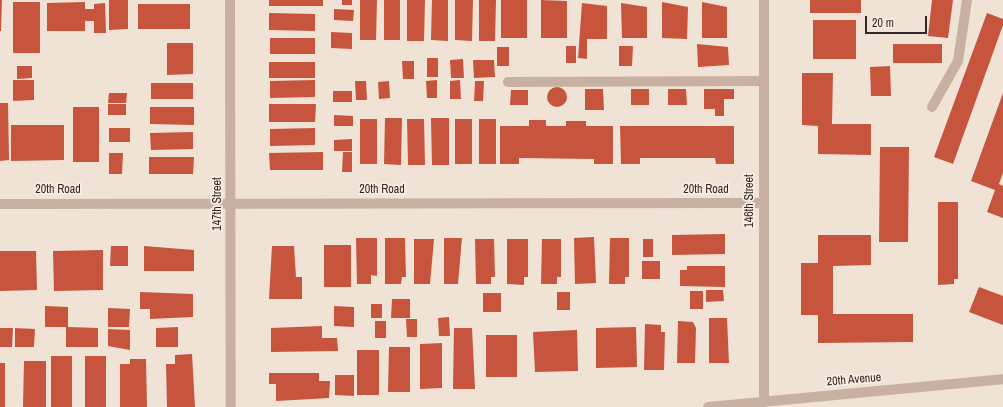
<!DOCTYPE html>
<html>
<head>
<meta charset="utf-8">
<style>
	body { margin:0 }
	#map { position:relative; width:1003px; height:407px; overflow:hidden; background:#f1e2d6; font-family:"Archivo Narrow",sans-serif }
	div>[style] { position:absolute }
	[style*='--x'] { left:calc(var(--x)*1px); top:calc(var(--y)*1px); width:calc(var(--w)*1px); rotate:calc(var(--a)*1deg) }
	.building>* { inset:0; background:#c7543d }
	.round { border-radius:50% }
	.service>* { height:10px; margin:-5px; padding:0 5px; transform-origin:5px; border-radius:5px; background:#c8b1a2 }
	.minor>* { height:10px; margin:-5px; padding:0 5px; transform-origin:5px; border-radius:5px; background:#c8b1a2 }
	.tertiary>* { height:10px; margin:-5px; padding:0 5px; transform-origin:5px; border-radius:5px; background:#c8b1a2 }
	span { translate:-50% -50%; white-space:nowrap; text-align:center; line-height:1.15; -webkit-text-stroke:3.5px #f9ece1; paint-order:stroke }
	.street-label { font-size:12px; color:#332824 }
	.scale { position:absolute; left:865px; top:16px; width:62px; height:18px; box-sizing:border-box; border:2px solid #332824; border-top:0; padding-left:5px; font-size:12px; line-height:14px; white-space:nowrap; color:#332824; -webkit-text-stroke:3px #f9ece1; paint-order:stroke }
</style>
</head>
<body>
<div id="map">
	<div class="building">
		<div style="clip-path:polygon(0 0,2px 0,1px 31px,0 31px)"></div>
		<div style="clip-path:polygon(109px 0,128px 0,128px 29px,109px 30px)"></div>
		<div style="clip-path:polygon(269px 0,323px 0,323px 6px,269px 6px)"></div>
		<div style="clip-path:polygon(342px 0,352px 0,352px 5px,342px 5px)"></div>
		<div style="clip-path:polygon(360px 0,377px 0,376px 40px,360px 40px)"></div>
		<div style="clip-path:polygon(384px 0,400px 0,400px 40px,384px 40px)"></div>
		<div style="clip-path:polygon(407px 0,425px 0,424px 41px,407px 41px)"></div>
		<div style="clip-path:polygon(432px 0,448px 0,448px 41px,431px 40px)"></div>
		<div style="clip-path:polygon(455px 0,473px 0,472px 41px,455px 40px)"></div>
		<div style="clip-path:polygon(479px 0,496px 0,495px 41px,479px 41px)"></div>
		<div style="clip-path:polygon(501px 0,527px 0,527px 38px,501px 38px)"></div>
		<div style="clip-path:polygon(541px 0,567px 1px,567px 38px,541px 38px)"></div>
		<div style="clip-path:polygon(810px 0,861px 0,861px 13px,810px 13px)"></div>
		<div style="clip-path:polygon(932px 0,953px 0,948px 38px,928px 36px)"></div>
		<div style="clip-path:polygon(13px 2px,40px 2px,40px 53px,13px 53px)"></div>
		<div style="clip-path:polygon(85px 2px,85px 9px,94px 9px,94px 4px,105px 3px,106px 33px,94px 33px,94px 21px,85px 21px,85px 31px,47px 31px,47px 3px)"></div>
		<div style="clip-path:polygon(662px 2px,688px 7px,687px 39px,662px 38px)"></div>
		<div style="clip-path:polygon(702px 2px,727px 7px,727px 38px,702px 38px)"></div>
		<div style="clip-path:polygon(582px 3px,607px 6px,607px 39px,587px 39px,587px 59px,578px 58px)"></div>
		<div style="clip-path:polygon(621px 3px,647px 7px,647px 38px,622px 38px)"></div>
		<div style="clip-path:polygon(138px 4px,190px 4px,190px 29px,138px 29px)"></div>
		<div style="clip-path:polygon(334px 9px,354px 10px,353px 21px,334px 20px)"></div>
		<div style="clip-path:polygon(269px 13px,315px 14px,315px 31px,269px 30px)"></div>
		<div style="clip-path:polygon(987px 13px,1003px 19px,1003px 25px,953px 164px,934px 157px)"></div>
		<div style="clip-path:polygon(813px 20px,856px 20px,856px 59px,813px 59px)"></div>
		<div style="clip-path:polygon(331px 32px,352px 33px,352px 49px,331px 48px)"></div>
		<div style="clip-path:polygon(270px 38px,315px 38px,315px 54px,270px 54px)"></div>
		<div style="clip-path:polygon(167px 43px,193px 43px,193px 74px,167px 75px)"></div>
		<div style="clip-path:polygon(697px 44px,728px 47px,729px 65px,698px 67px)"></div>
		<div style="clip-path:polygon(893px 44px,942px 44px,942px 63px,893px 63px)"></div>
		<div style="clip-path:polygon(566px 46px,576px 46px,576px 63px,566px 63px)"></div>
		<div style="clip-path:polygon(619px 46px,633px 46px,632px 66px,619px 66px)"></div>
		<div style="clip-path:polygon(497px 47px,509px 47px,509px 66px,497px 66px)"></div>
		<div style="clip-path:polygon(427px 58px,438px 58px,438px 77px,427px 77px)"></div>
		<div style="clip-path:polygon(463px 59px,464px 78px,451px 78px,450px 60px)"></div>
		<div style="clip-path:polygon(473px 60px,494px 60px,495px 77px,474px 78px)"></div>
		<div style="clip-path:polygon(402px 61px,414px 61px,414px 79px,403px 79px)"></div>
		<div style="clip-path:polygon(269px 62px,315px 62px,315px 78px,269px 78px)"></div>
		<div style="clip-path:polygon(17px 66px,32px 66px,32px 78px,17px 79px)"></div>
		<div style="clip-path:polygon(890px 66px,891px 96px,871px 96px,870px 67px)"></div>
		<div style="clip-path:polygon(802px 73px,833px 73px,832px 124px,871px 124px,871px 155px,818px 154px,818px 126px,802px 125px)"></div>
		<div style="clip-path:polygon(13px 80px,34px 80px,34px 100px,13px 101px)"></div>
		<div style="clip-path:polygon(315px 80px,315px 97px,270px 98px,270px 81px)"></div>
		<div style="clip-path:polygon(437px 80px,437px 98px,427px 98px,426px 81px)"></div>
		<div style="clip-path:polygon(460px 80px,461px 99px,450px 99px,450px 81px)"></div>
		<div style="clip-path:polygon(355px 81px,366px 81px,367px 100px,356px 100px)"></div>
		<div style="clip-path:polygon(389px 81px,390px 98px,379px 99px,378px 82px)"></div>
		<div style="clip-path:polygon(475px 81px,484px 81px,483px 101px,474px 101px)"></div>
		<div style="clip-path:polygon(151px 83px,193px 83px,193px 99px,151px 99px)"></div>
		<div class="round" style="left:547px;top:87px;width:20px;height:20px"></div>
		<div style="clip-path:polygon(585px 89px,603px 89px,604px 110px,585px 110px)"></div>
		<div style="clip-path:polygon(631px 89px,649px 89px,649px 105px,631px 105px)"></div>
		<div style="clip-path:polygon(668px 89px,686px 89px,687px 105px,668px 105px)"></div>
		<div style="clip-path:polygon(704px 89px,734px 89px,734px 99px,724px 99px,724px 116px,715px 116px,715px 109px,704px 109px)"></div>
		<div style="clip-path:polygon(511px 90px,528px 90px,528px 105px,510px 105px)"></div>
		<div style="clip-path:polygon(333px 91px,352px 91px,352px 102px,333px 102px)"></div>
		<div style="clip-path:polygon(109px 93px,127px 93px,126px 103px,108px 103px)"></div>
		<div style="clip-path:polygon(1003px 93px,1003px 173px,999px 184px,1003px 186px,1003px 218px,987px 212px,995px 190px,971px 181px)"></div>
		<div style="clip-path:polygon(0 103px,8px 103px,9px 160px,0 161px)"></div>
		<div style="clip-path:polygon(108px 104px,126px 104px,126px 115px,108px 115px)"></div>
		<div style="clip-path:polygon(269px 104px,316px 104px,315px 122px,269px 122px)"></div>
		<div style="clip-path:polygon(73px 107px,99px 107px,99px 162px,73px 162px)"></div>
		<div style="clip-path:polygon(150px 107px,194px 107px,194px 125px,150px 124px)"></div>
		<div style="clip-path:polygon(334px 115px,353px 116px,353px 126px,334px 126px)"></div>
		<div style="clip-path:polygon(385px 118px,402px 118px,401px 165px,384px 164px)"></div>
		<div style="clip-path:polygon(431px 118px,449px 118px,449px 165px,432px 165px)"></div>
		<div style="clip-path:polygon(360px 119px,377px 119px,377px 164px,360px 164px)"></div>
		<div style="clip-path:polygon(407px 119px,424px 119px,425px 165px,408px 165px)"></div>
		<div style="clip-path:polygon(455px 119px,472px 119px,472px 164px,455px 164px)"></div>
		<div style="clip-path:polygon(479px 119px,496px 119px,496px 164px,479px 164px)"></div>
		<div style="clip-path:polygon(529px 120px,546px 120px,546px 126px,566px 126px,566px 121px,586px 121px,586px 126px,613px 126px,613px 164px,594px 164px,594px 159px,519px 158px,519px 164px,500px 164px,500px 126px,529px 126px)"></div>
		<div style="clip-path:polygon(11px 125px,64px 125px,64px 160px,11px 161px)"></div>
		<div style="clip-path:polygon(620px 126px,734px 126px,734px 164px,716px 164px,715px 158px,640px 158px,640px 164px,621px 164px)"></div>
		<div style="clip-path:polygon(109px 128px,130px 128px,130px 142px,109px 142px)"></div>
		<div style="clip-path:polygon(315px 128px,315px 145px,270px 146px,270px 129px)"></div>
		<div style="clip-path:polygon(193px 132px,193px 149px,151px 150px,150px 133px)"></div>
		<div style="clip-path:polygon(352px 139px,352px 151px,334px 151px,334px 140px)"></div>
		<div style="clip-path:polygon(880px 147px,909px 147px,908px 242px,879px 242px)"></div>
		<div style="clip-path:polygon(323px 152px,323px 170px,270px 170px,269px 153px)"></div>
		<div style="clip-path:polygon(343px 152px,352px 152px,352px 172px,342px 172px)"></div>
		<div style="clip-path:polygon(109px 153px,123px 153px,122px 174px,109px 174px)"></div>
		<div style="clip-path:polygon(149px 157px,194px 157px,193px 174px,149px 174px)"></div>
		<div style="clip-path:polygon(938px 202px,958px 202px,958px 279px,954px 279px,954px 284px,938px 285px)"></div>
		<div style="clip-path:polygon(725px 234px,725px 254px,672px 255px,672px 235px)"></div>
		<div style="clip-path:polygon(818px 235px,871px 235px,871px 265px,833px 266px,833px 314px,913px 314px,913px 342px,818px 343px,818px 315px,801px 315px,801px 263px,818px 263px)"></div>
		<div style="clip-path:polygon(594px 237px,596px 283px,575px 284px,574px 238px)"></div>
		<div style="clip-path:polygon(356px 238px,377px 238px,377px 276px,371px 275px,371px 284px,357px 284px)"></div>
		<div style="clip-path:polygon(385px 238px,405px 238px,406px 277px,402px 277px,401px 284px,385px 284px)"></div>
		<div style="clip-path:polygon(444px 238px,462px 238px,458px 284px,444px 284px)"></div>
		<div style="clip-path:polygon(610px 238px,629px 238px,629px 277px,625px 277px,625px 284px,609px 284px)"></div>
		<div style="clip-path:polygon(414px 239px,434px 239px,430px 284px,414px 284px)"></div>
		<div style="clip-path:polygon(475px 239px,494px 239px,495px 277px,491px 277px,491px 284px,476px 284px)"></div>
		<div style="clip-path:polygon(507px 239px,528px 239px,528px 277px,524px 277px,524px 285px,507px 284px)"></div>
		<div style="clip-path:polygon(542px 239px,561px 239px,561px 277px,557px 277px,557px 284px,541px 284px)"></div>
		<div style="clip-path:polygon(643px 239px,653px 239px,653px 257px,643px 257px)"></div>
		<div style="clip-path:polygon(324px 245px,351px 245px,351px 287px,324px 287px)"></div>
		<div style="clip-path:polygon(111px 246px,128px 246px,128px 266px,110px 266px)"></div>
		<div style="clip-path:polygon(144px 246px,194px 250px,194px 271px,144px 271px)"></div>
		<div style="clip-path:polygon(272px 246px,294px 246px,296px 277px,302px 277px,302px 299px,269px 299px)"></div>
		<div style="clip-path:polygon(103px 250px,103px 290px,54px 291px,53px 251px)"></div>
		<div style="clip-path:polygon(0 251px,36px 251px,37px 290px,0 291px)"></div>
		<div style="clip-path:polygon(642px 261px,660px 261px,660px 279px,642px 279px)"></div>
		<div style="clip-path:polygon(687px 266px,725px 266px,725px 287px,680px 286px,680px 270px,687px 270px)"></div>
		<div style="clip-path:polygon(979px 287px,1003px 296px,1003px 325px,969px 312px)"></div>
		<div style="clip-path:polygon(706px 290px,723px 290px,724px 301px,706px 302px)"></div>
		<div style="clip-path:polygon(690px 291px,703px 291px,703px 309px,690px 309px)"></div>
		<div style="clip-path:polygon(140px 292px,193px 294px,193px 317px,150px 319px,150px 309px,140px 309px)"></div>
		<div style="clip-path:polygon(557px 292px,570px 292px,570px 310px,557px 310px)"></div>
		<div style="clip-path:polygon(483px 293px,501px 293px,501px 312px,483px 312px)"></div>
		<div style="clip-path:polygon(392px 299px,410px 299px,410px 318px,391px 318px)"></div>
		<div style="clip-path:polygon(371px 304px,382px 304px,382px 318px,371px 318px)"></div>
		<div style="clip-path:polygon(45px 306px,68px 307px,68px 327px,98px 328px,98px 347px,66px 347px,66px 327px,45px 327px)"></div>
		<div style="clip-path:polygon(334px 306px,354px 307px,354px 327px,334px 326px)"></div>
		<div style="clip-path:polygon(108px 308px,130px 309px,129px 327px,108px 327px)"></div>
		<div style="clip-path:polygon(449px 317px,450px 336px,439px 336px,438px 318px)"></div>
		<div style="clip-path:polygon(709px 318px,727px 318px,729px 363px,709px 363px)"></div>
		<div style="clip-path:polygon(406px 319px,417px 319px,417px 337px,407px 337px)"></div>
		<div style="clip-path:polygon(375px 321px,386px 321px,386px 338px,375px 338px)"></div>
		<div style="clip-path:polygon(678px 321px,693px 322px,696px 328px,695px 363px,677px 363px)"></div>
		<div style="clip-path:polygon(645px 324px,661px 325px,661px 332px,665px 332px,664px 370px,644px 370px)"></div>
		<div style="clip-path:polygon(322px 326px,322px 338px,337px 338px,338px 351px,271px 352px,271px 328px)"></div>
		<div style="clip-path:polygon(178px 327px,178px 347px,156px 347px,156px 328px)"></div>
		<div style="clip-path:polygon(636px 327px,637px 367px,596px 368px,596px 328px)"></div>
		<div style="clip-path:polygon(0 328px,13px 328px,12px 347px,0 347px)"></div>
		<div style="clip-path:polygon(15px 328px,35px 329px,34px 347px,15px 347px)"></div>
		<div style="clip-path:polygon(454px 328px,472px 328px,475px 389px,453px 389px)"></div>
		<div style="clip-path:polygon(108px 329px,130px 330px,130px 350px,108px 346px)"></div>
		<div style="clip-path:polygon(577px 330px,578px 371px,535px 372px,533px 332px)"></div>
		<div style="clip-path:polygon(486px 335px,517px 335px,517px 377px,486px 377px)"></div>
		<div style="clip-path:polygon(442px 343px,442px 388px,420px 389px,420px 344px)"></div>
		<div style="clip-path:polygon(389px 347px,410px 347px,410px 392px,388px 392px)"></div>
		<div style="clip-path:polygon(357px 350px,379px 350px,379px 395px,357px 395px)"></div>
		<div style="clip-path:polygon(192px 354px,195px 407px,167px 407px,166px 364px,175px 364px,175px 355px)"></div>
		<div style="clip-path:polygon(51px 356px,72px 356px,72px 407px,51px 407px)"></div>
		<div style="clip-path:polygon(85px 356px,106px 356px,106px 407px,85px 407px)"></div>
		<div style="clip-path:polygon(130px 359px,146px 359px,147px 407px,120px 407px,120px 364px,130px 364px)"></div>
		<div style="clip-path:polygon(24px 361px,46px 361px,46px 407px,23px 407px)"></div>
		<div style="clip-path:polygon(0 363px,5px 363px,5px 407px,0 407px)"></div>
		<div style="clip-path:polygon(269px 373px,319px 373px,319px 381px,330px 381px,329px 398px,276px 401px,276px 384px,269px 384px)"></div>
		<div style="clip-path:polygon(335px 375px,354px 375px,354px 396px,335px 395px)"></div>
	</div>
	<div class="service">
		<div style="--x:508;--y:82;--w:256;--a:-0.2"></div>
		<div style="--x:932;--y:107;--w:53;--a:-60.5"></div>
		<div style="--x:958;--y:61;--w:62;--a:-81.6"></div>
	</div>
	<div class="minor">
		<div style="--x:230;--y:0;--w:407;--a:89.9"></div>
		<div style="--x:764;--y:0;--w:402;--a:90"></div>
		<div style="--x:0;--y:204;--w:763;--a:-0.08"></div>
	</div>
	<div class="tertiary">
		<div style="--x:708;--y:407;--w:296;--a:-5.4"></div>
	</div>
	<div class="street-label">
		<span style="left:58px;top:190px">20th Road</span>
		<span style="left:382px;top:190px">20th Road</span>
		<span style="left:706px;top:190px">20th Road</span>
		<span style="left:750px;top:201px;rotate:-90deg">146th Street</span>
		<span style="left:218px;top:204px;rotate:-90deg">147th Street</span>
		<span style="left:854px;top:380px;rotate:-5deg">20th Avenue</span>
	</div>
	<div class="scale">20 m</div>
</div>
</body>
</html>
